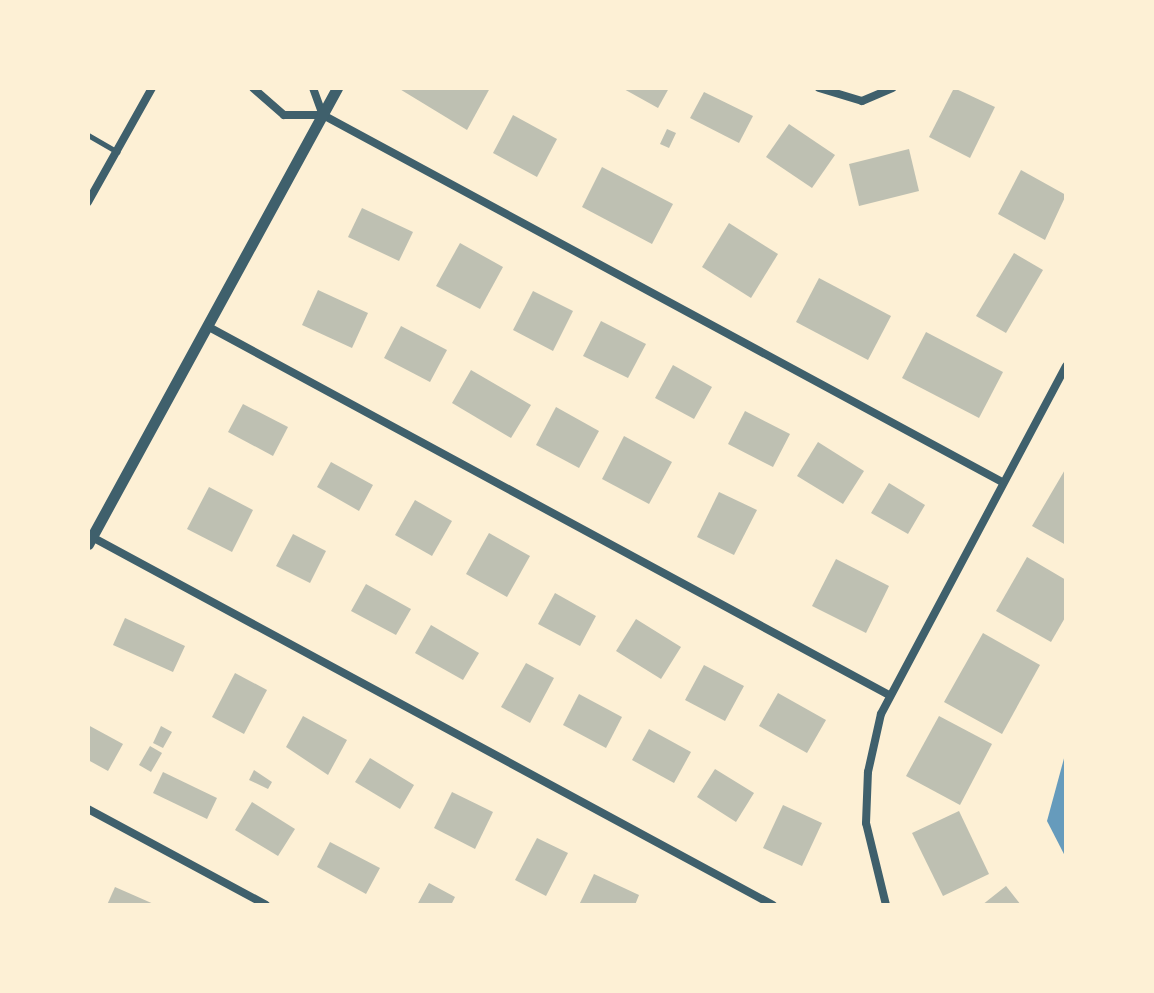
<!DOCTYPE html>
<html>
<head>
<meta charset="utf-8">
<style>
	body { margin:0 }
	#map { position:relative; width:1154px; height:993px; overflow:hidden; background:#fdf0d5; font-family:"IBM Plex Sans",sans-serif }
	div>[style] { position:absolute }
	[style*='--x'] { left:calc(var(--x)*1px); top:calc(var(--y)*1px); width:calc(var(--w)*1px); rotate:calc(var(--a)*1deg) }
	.water>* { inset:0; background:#669bbc }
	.building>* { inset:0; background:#bec0b2 }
	.service>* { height:5px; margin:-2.5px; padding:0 2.5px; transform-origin:2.5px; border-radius:2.5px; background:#3f606c }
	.minor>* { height:8px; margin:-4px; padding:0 4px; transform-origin:4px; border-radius:4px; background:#3f606c }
	.tertiary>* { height:11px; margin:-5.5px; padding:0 5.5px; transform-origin:5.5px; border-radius:5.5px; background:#3f606c }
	span { translate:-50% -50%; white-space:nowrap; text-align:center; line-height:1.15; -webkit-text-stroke:6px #fdf0d5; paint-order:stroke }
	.frame { position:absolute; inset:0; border:90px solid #fdf0d5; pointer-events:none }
</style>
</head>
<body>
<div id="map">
	<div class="water">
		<div style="clip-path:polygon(1066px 751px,1066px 858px,1047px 821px)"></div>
	</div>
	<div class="building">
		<div style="clip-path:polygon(398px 88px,490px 88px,467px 130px)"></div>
		<div style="clip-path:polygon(622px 88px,669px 88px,658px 108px)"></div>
		<div style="clip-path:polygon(954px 88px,995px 107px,970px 158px,929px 137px)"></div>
		<div style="clip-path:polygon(704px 92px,753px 116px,739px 143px,690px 118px)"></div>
		<div style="clip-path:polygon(513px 115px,557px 139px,537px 177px,493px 153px)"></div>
		<div style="clip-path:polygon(789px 124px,835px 155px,812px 188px,766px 157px)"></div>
		<div style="clip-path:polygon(667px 129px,676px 133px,669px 148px,660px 144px)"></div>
		<div style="clip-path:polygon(909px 149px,919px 191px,859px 206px,849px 164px)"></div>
		<div style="clip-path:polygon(602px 167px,673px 204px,652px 244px,582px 207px)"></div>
		<div style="clip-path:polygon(1021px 170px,1066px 195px,1045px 240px,998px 214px)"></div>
		<div style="clip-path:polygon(362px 208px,413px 232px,399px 261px,348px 237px)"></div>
		<div style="clip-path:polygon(729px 223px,778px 254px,751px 298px,702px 267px)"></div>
		<div style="clip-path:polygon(460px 243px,503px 267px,480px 309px,436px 286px)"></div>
		<div style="clip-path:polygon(1014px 253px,1043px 270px,1006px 333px,976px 316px)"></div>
		<div style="clip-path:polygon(819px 278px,891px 316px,868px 360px,796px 322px)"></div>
		<div style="clip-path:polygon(318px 290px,368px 313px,352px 348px,302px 325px)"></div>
		<div style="clip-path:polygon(533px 291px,573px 311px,553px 351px,513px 330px)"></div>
		<div style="clip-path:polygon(601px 321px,646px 344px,628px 378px,583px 356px)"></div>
		<div style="clip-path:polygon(401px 326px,447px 350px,430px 382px,384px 358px)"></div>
		<div style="clip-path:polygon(926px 332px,1003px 372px,979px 418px,902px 378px)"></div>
		<div style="clip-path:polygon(673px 365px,712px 387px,694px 419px,655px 398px)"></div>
		<div style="clip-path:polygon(471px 370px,531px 405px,511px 438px,452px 403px)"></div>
		<div style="clip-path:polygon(243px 404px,288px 427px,273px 456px,228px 432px)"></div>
		<div style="clip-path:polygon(556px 407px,599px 431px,579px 468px,536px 445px)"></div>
		<div style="clip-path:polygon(745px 411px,790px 434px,773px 467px,728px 444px)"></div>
		<div style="clip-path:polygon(624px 436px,672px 462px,649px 504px,602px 479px)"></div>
		<div style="clip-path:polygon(818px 442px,864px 471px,843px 504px,797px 476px)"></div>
		<div style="clip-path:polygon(331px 462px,373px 485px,359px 511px,317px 487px)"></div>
		<div style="clip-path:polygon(1066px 468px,1066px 545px,1032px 526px)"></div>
		<div style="clip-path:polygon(889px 483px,925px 505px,908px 534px,871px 513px)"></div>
		<div style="clip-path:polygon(209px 487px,253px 510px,232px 552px,187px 529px)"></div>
		<div style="clip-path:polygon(719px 492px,757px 510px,734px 555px,697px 537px)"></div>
		<div style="clip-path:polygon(415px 500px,452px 521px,432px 556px,395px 535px)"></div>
		<div style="clip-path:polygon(489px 533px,530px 556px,507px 597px,466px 574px)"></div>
		<div style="clip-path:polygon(293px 534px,326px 551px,310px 583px,276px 566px)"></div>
		<div style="clip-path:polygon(1027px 557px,1066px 580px,1066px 616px,1051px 642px,996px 611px)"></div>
		<div style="clip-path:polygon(836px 559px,889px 586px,866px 633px,812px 606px)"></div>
		<div style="clip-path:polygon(366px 584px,411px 609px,396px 635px,351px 611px)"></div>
		<div style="clip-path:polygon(555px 593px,596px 616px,580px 646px,538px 624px)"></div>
		<div style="clip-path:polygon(125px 618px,185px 646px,173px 672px,113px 645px)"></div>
		<div style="clip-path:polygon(636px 619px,681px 647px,661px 679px,616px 651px)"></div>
		<div style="clip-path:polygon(431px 625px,479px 653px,463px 680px,415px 653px)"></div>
		<div style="clip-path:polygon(983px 633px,1040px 665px,1002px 734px,944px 702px)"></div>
		<div style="clip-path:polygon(526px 663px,554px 678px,530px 723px,501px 707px)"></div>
		<div style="clip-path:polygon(704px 665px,744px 686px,725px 721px,685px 700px)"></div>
		<div style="clip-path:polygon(235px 673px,267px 690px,244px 734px,212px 717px)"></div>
		<div style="clip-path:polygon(778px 693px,826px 720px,807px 753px,759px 726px)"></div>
		<div style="clip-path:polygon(579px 694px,622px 717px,606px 748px,563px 725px)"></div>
		<div style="clip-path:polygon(303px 716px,347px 740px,328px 775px,286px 747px)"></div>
		<div style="clip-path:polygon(939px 716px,992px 744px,960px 805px,906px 776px)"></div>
		<div style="clip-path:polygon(88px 725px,123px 744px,108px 771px,88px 760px)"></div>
		<div style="clip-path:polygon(161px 726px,172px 732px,163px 748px,153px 743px)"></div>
		<div style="clip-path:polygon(649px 729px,691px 752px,674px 783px,632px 760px)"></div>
		<div style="clip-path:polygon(150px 746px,162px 753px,151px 772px,139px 765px)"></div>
		<div style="clip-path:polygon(370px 758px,414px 785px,400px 809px,355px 782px)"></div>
		<div style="clip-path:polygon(715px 769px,754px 793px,736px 822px,697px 797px)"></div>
		<div style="clip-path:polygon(254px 770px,272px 782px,268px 789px,249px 780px)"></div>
		<div style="clip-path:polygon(163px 772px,217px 798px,207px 819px,153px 793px)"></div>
		<div style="clip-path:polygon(452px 792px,493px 812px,475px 849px,434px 828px)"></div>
		<div style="clip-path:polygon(252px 802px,295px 829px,278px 856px,235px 830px)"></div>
		<div style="clip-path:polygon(783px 805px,822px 823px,802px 866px,763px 848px)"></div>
		<div style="clip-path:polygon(959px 811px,989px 874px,943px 896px,912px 833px)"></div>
		<div style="clip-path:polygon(537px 838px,568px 853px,546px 896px,515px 880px)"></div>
		<div style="clip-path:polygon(330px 842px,380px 868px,366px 894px,317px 867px)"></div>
		<div style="clip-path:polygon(594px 874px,639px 895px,635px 905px,579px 905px)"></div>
		<div style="clip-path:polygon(429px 883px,455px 897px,452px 903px,456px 905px,417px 905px)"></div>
		<div style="clip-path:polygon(1006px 886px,1021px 905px,982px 905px)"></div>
		<div style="clip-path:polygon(115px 887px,156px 905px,107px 905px)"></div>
	</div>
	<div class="service">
		<div style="--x:88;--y:135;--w:34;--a:30"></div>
	</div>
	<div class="minor">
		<div style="--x:253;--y:88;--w:41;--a:41.1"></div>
		<div style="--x:284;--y:115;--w:39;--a:0"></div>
		<div style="--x:323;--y:115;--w:772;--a:28.39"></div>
		<div style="--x:313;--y:88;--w:29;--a:70"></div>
		<div style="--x:819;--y:88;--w:45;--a:16.8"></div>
		<div style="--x:862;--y:101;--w:33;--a:-23"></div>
		<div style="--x:88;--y:202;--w:131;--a:-60.7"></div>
		<div style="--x:207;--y:326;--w:775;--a:28.42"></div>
		<div style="--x:92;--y:537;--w:774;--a:28.39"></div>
		<div style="--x:88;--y:809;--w:202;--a:28.3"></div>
		<div style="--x:886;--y:905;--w:84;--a:-103.7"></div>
		<div style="--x:866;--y:823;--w:51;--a:-87.8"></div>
		<div style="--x:868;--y:772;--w:59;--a:-77.4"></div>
		<div style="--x:881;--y:714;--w:394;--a:-62"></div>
	</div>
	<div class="tertiary">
		<div style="--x:88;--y:544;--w:520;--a:-61.36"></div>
	</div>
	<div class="frame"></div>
</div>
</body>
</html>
